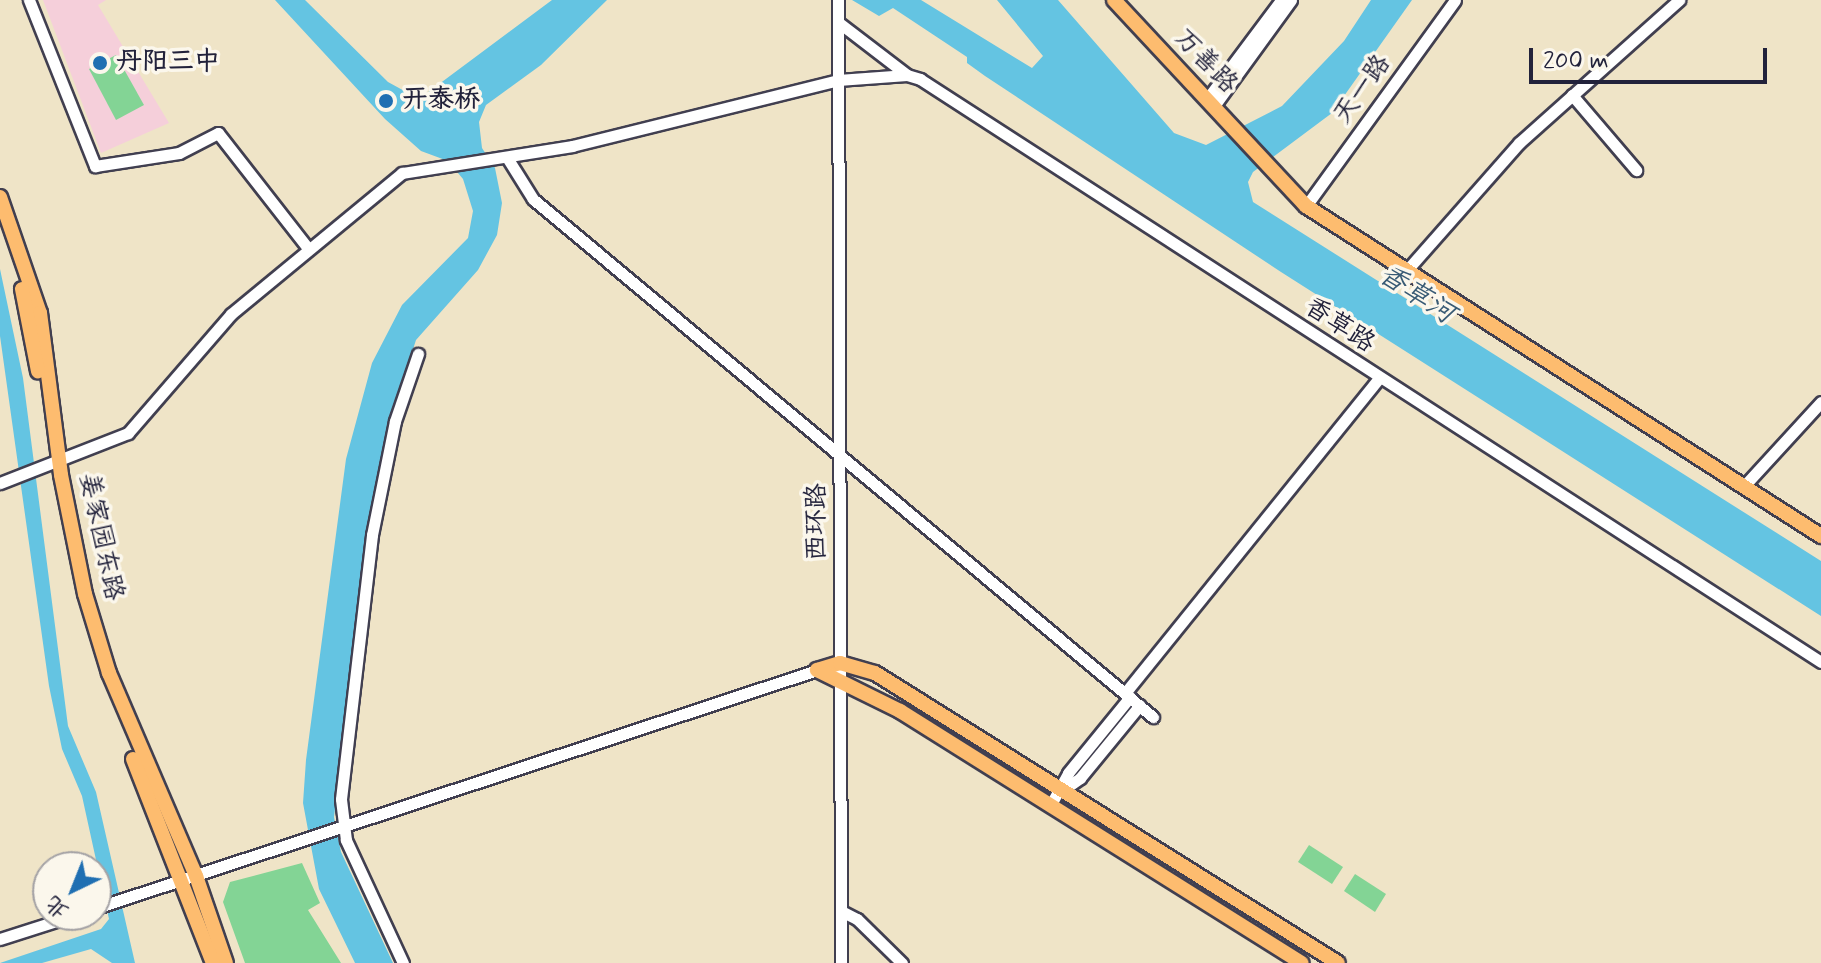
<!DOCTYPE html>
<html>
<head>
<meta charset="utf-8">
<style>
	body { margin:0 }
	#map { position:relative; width:1821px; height:963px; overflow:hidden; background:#efe4c7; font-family:Mynerve,"LXGW WenKai TC",sans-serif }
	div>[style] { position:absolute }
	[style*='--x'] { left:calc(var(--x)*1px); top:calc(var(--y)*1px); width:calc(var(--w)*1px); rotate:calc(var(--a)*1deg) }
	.built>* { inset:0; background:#f5cfda }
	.green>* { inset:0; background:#83d495 }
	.water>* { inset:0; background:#64c4e2 }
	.roads { filter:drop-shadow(2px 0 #413f50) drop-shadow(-2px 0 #413f50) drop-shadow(0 2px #413f50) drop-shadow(0 -2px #413f50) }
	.minor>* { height:11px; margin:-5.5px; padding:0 5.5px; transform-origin:5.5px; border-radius:5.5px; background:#fff }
	.major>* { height:14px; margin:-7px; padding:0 7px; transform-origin:7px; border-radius:7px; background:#fdbc6f }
	.dots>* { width:22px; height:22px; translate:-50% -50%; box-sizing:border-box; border:4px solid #fbf7ec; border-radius:50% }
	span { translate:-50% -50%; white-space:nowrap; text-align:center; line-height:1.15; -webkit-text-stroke:7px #fbf7ec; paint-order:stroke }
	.street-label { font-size:26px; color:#22223b }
	.poi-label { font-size:26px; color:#22223b; font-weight:700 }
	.left { translate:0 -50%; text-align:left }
	.water-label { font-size:28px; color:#395b75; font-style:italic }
	.north { position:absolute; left:32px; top:851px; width:80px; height:80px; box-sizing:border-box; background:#fbf7ec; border:2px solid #a4a2a5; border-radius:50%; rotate:223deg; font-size:22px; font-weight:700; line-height:32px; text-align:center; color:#22223b }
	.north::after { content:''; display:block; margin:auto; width:28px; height:36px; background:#1f6fb2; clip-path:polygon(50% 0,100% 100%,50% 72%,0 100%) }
	.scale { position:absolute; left:1529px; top:48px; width:238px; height:36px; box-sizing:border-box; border:4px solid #22223b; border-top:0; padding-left:10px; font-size:24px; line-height:28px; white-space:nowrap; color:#22223b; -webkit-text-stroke:6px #fbf7ec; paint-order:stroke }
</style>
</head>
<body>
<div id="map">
	<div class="built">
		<div style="clip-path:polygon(43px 0,106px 0,98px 5px,169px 123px,101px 153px)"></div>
	</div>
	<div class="green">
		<div style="clip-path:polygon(116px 55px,144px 105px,116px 120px,89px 69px)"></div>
		<div style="clip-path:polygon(1309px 845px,1343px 867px,1332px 884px,1298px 862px)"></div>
		<div style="clip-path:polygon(302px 863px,320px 903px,308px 910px,341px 963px,245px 963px,223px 902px,230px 882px)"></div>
		<div style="clip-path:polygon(1355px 874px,1386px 894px,1375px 912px,1344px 891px)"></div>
	</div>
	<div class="water">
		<div style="clip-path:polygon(275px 0,305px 0,388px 82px,419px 99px,552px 0,607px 0,541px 65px,486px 105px,479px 122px,482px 148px,495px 168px,502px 203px,497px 235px,478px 270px,416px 340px,390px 420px,370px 521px,334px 817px,341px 852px,393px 963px,355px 963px,319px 889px,303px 803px,306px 760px,346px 459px,372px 363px,402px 305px,468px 238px,473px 211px,463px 179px,448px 161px,421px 151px,385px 119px)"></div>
		<div style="clip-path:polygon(852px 0,921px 0,1032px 68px,1043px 56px,997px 0,1058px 0,1174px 133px,1206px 145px,1282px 106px,1344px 41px,1371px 0,1412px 0,1332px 113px,1253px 172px,1248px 182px,1253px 202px,1821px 561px,1821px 616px,1281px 272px,985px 76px,967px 63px,967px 57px,893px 8px,879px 16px)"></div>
		<div style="clip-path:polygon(0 269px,23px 378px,68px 726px,96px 792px,135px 963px,112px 963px,91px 949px,42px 963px,0 963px,101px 929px,109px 919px,82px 796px,62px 749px,49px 686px,0 336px)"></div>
	</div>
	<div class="roads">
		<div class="minor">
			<div style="--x:29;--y:0;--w:179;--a:68.3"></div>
			<div style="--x:95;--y:166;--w:85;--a:-8.8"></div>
			<div style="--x:179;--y:153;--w:44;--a:-27.1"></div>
			<div style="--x:218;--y:133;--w:146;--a:52"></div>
			<div style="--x:838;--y:0;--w:963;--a:89.82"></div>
			<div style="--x:838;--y:22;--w:87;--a:37.5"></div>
			<div style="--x:907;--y:75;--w:14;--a:17"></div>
			<div style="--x:920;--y:79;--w:1073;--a:32.91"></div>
			<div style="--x:1572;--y:95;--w:99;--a:49.5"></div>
			<div style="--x:1207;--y:99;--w:124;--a:-53.2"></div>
			<div style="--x:1214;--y:106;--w:131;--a:-54"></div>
			<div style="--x:508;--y:159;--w:47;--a:58"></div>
			<div style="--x:533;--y:199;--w:808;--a:39.88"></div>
			<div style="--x:1306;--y:206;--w:254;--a:-54.1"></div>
			<div style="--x:1407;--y:270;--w:169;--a:-48.6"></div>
			<div style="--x:1519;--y:143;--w:215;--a:-41.8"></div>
			<div style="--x:0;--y:483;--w:137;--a:-21.3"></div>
			<div style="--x:128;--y:433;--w:157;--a:-49.1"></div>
			<div style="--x:231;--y:314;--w:222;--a:-39.5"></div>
			<div style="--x:402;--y:173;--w:172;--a:-9"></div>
			<div style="--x:572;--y:146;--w:274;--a:-13.9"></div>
			<div style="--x:838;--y:80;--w:69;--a:-4.1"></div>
			<div style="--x:1744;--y:486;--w:114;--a:-47.5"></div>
			<div style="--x:1125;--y:693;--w:405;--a:-51.1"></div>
			<div style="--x:1063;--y:790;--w:21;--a:-35"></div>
			<div style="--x:1080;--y:778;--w:94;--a:-50.6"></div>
			<div style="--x:1050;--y:806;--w:38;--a:-61"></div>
			<div style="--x:1068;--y:773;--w:98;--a:-50.8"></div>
			<div style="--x:96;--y:908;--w:759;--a:-18.27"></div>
			<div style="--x:841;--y:911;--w:18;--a:27"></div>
			<div style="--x:857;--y:919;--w:63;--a:44.4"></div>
			<div style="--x:0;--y:939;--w:79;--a:-17.7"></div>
			<div style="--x:403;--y:963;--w:136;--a:-114.9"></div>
			<div style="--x:346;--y:840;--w:41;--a:-97"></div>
			<div style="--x:341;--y:799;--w:266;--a:-83.3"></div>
			<div style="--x:372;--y:535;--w:116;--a:-78.6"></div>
			<div style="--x:395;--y:421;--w:71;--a:-71.1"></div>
		</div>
		<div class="major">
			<div style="--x:1114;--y:0;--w:282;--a:47"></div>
			<div style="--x:1306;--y:206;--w:612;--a:32.65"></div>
			<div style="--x:0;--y:197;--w:123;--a:71"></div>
			<div style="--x:40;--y:313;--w:163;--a:82.6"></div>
			<div style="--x:61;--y:475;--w:121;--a:78.6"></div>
			<div style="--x:85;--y:594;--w:83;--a:73.1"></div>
			<div style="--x:109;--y:673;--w:221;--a:66.8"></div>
			<div style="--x:196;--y:876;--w:92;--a:71"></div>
			<div style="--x:22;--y:289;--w:84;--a:79"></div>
			<div style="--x:817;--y:670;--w:24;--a:-17"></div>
			<div style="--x:840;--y:663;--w:36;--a:16"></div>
			<div style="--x:875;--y:673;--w:546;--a:32.06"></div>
			<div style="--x:817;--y:670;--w:93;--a:26.3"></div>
			<div style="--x:900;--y:711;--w:474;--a:32.1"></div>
			<div style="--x:133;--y:759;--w:219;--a:68.6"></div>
		</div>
	</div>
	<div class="dots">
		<div style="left:100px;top:63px;background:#1f6fb2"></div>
		<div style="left:386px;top:101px;background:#1f6fb2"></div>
	</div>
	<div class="street-label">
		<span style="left:1205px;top:62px;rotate:46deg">万善路</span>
		<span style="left:1363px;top:90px;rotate:-54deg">天一路</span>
		<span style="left:1339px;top:326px;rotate:33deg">香草路</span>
		<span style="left:818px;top:522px;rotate:-90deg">西环路</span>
		<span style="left:100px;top:537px;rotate:78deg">姜家园东路</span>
	</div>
	<div class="poi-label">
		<span class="left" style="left:116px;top:63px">丹阳三中</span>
		<span class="left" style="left:402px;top:101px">开泰桥</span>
	</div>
	<div class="water-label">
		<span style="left:1416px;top:295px;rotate:33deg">香草河</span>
	</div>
	<div class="north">北</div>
	<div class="scale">200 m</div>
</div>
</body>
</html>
